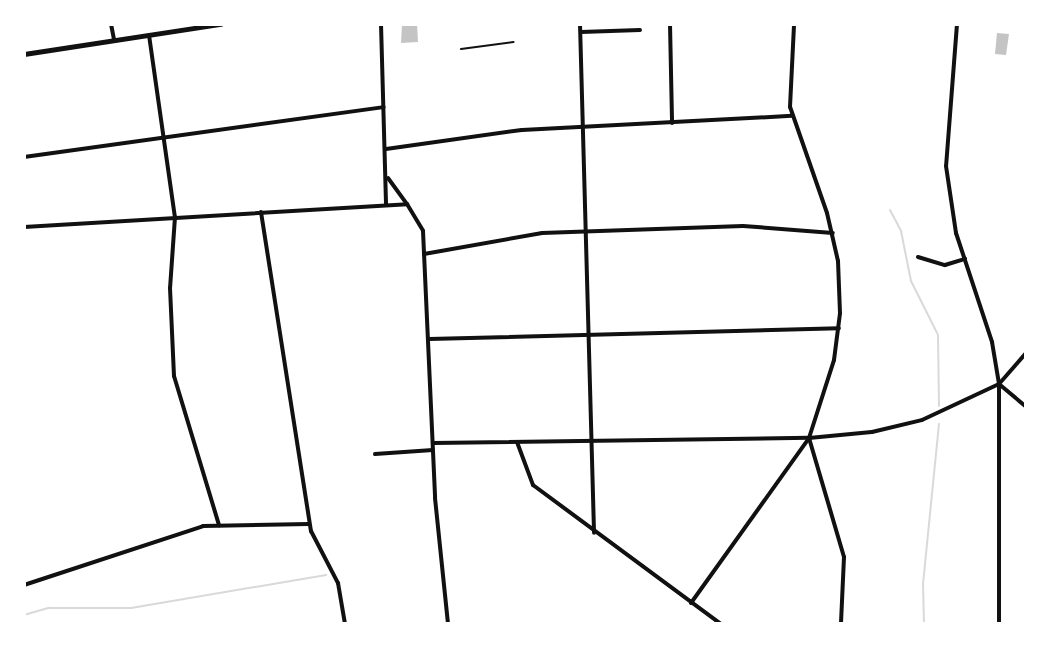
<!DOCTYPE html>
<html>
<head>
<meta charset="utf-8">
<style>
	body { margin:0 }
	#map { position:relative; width:1050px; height:648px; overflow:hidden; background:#fff; font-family:Rubik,sans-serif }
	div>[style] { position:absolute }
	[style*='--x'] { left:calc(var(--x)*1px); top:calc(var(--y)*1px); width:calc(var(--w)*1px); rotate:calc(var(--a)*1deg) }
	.stream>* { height:2px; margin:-1px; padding:0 1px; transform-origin:1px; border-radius:1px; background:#d9d9d9 }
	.building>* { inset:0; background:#c4c4c4 }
	.service>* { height:2px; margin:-1px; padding:0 1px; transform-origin:1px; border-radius:1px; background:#111 }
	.minor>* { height:4px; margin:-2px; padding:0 2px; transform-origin:2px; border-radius:2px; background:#111 }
	.secondary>* { height:5px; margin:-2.5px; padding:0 2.5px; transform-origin:2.5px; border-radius:2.5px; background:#111 }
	span { translate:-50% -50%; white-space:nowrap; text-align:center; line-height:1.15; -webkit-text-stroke:5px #fff; paint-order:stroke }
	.frame { position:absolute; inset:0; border:26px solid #fff; pointer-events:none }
</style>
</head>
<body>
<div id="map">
	<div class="stream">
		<div style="--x:890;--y:210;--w:24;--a:62"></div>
		<div style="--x:901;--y:231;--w:51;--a:78.7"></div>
		<div style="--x:911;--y:281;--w:60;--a:63.4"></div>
		<div style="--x:938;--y:335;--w:71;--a:89.2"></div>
		<div style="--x:24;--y:615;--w:26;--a:-16"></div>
		<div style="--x:49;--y:608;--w:82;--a:0"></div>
		<div style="--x:131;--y:608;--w:198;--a:-9.6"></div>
		<div style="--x:924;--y:624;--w:40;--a:-91.4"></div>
		<div style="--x:923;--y:584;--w:161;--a:-84.3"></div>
	</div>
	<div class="building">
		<div style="clip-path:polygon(402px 24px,417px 24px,418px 42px,401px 43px)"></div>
		<div style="clip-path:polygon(997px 33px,1009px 34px,1006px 55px,995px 54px)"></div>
	</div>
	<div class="service">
		<div style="--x:461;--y:49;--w:53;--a:-7.5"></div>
	</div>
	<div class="minor">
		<div style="--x:111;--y:24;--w:16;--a:79"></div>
		<div style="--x:381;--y:24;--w:180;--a:88.4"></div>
		<div style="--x:580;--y:24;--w:509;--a:88.42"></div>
		<div style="--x:670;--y:24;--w:99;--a:88.8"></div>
		<div style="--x:957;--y:24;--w:142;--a:94.4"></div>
		<div style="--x:946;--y:166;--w:68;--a:81.5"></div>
		<div style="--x:956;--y:233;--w:115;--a:71.7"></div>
		<div style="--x:992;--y:342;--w:43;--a:80.5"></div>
		<div style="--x:999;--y:384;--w:240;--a:90"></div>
		<div style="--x:581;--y:32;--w:59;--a:-1.9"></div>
		<div style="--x:149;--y:35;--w:184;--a:81.9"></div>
		<div style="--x:175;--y:217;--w:71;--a:94"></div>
		<div style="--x:170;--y:288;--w:88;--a:87.4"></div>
		<div style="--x:174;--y:376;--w:156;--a:73.2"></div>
		<div style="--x:386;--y:149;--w:137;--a:-8"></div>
		<div style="--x:522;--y:130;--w:270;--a:-3"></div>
		<div style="--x:24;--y:157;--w:363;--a:-7.9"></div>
		<div style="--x:388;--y:178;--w:32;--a:54"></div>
		<div style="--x:261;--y:212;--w:323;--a:81.1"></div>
		<div style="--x:311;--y:531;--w:59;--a:62.6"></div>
		<div style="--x:338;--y:583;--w:42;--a:80.3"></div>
		<div style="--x:24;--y:227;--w:384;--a:-3.4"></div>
		<div style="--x:407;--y:204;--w:31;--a:59"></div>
		<div style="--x:423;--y:231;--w:267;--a:87.4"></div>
		<div style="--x:435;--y:498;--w:127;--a:84.1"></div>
		<div style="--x:424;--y:254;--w:120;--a:-10.1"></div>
		<div style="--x:542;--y:233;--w:201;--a:-2"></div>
		<div style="--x:743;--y:226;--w:90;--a:4.4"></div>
		<div style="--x:918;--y:257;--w:28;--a:17"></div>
		<div style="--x:945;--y:265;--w:21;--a:-17"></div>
		<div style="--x:429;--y:339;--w:410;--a:-1.5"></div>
		<div style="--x:999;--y:384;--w:35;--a:40"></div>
		<div style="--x:809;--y:438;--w:124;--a:73.6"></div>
		<div style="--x:844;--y:557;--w:67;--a:92.6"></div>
		<div style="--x:517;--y:442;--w:46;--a:69.6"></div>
		<div style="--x:533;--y:485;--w:234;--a:36.5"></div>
		<div style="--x:433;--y:443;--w:376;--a:-0.8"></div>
		<div style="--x:809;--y:438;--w:63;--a:-5.4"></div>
		<div style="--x:872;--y:432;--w:51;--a:-13.5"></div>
		<div style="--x:922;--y:420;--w:85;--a:-25.1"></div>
		<div style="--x:999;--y:384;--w:41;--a:-48.9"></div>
		<div style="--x:375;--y:454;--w:58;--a:-3.9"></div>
		<div style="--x:24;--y:585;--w:188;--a:-18.2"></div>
		<div style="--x:203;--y:526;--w:106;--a:-1.1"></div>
		<div style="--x:691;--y:603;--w:203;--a:-54.4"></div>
		<div style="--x:809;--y:438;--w:82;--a:-72.2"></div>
		<div style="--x:834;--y:360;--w:47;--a:-82.7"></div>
		<div style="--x:840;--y:313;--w:52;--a:-92.2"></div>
		<div style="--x:838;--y:261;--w:49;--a:-102.9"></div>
		<div style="--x:827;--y:213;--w:112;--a:-109.2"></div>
		<div style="--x:790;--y:107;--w:83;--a:-87.2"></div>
	</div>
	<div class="secondary">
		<div style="--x:24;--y:54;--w:199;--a:-8.7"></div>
	</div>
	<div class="frame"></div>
</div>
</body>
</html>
